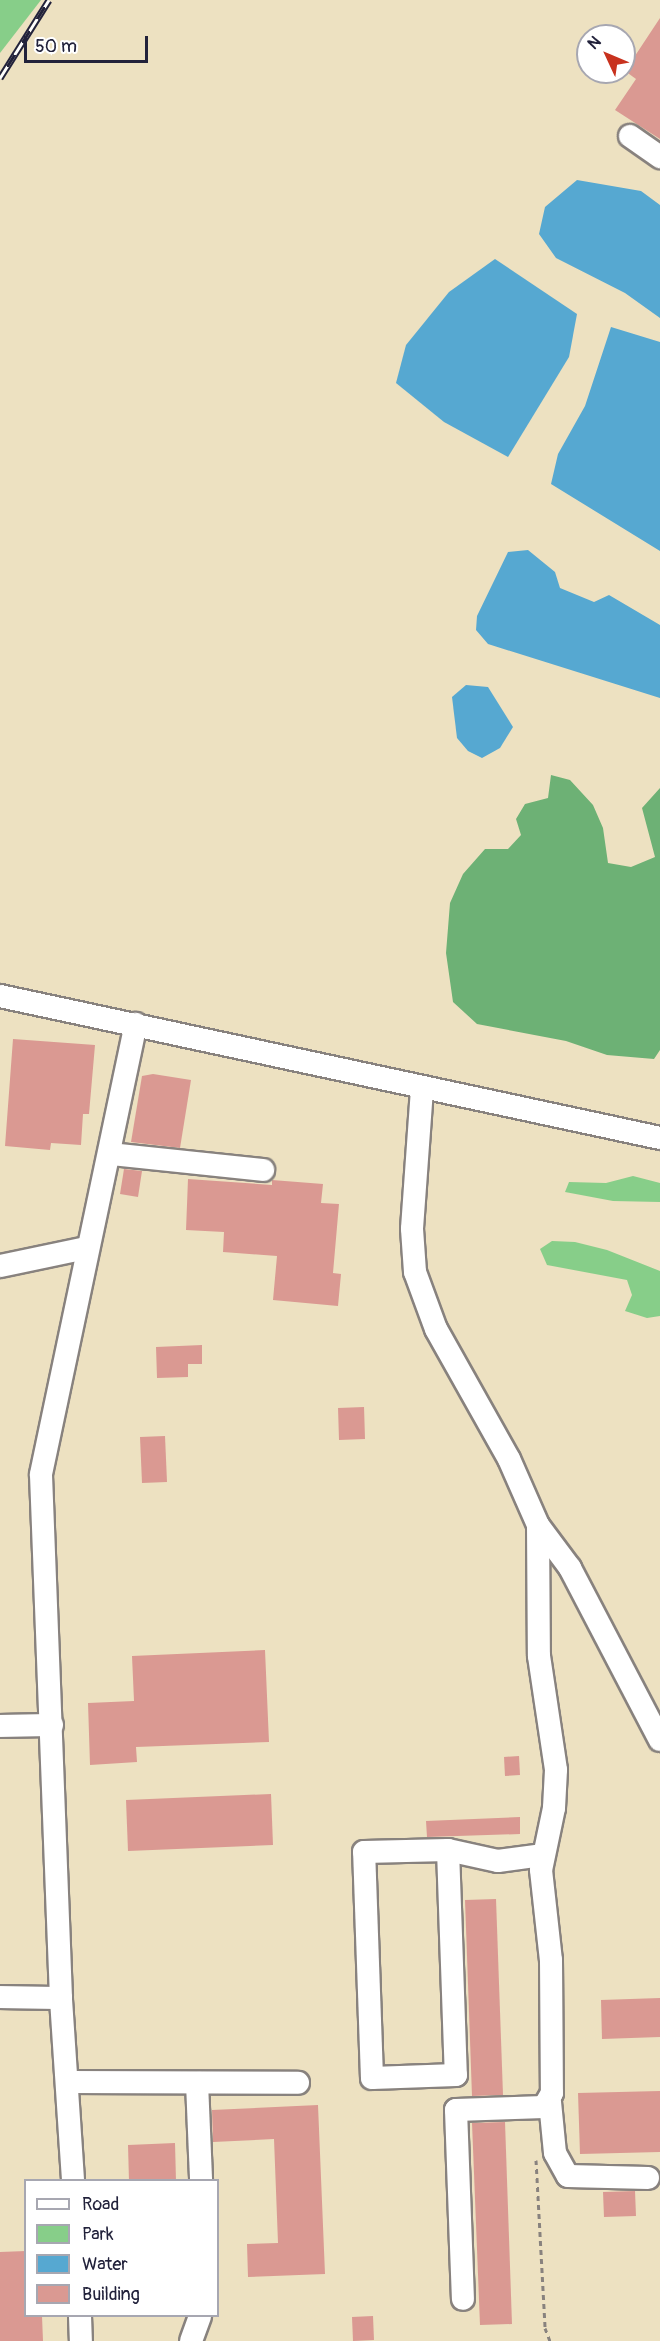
<!DOCTYPE html>
<html>
<head>
<meta charset="utf-8">
<style>
	body { margin:0 }
	#map { position:relative; width:660px; height:2341px; overflow:hidden; background:#ede1c1; font-family:Pangolin,sans-serif }
	div>[style] { position:absolute }
	[style*='--x'] { left:calc(var(--x)*1px); top:calc(var(--y)*1px); width:calc(var(--w)*1px); rotate:calc(var(--a)*1deg) }
	.green>* { inset:0; background:#87ce89 }
	.forest>* { inset:0; background:#6db175 }
	.water>* { inset:0; background:#56a8d1 }
	.building>* { inset:0; background:#da9992 }
	.path>* { height:3px; margin-top:-1.5px; transform-origin:0; background:repeating-linear-gradient(90deg,#88827e 0 4.5px,transparent 0 9px) }
	.roads { filter:drop-shadow(2px 0 #88827e) drop-shadow(-2px 0 #88827e) drop-shadow(0 2px #88827e) drop-shadow(0 -2px #88827e) }
	.minor>* { height:22px; margin:-11px; padding:0 11px; transform-origin:11px; border-radius:11px; background:#fff }
	.rail>* { height:7px; margin-top:-3.5px; transform-origin:0; background:repeating-linear-gradient(90deg,#fff 0 14px,#22223b 0 28px); box-sizing:border-box; border-block:2px solid #22223b }
	span { translate:-50% -50%; white-space:nowrap; text-align:center; line-height:1.15; -webkit-text-stroke:4.5px #fff; paint-order:stroke }
	.legend { position:absolute; left:24px; top:2179px; width:195px; height:138px; box-sizing:border-box; background:#fff; border:2px solid #a7a7b1; margin:0; padding:8px 10px; list-style:none; font-size:18px; color:#22223b }
	.legend li { display:flex; align-items:center; gap:12px; height:30px }
	.legend b { width:30px; border:2px solid #a7a7b1 }
	.north { position:absolute; left:576px; top:24px; width:60px; height:60px; box-sizing:border-box; background:#fff; border:2px solid #a7a7b1; border-radius:50%; rotate:314deg; font-size:16px; font-weight:700; line-height:24px; text-align:center; color:#22223b }
	.north::after { content:''; display:block; margin:auto; width:21px; height:27px; background:#c8321e; clip-path:polygon(50% 0,100% 100%,50% 72%,0 100%) }
	.scale { position:absolute; left:24px; top:36px; width:124px; height:27px; box-sizing:border-box; border:3px solid #22223b; border-top:0; padding-left:8px; font-size:18px; line-height:21px; white-space:nowrap; color:#22223b; -webkit-text-stroke:4px #fff; paint-order:stroke }
</style>
</head>
<body>
<div id="map">
	<div class="green">
		<div style="clip-path:polygon(0 0,41px 0,0 53px)"></div>
		<div style="clip-path:polygon(633px 1176px,660px 1183px,660px 1202px,613px 1201px,565px 1192px,569px 1182px,606px 1183px)"></div>
		<div style="clip-path:polygon(552px 1241px,575px 1242px,607px 1250px,660px 1271px,660px 1316px,647px 1318px,625px 1311px,632px 1295px,627px 1280px,547px 1265px,540px 1249px)"></div>
	</div>
	<div class="forest">
		<div style="clip-path:polygon(551px 775px,570px 780px,593px 805px,603px 828px,608px 863px,631px 867px,655px 857px,642px 808px,660px 788px,660px 1050px,654px 1059px,607px 1055px,566px 1041px,477px 1024px,453px 1002px,446px 953px,450px 903px,463px 874px,485px 849px,508px 849px,521px 835px,516px 819px,525px 804px,548px 798px)"></div>
	</div>
	<div class="water">
		<div style="clip-path:polygon(577px 180px,641px 191px,660px 205px,660px 318px,625px 293px,556px 258px,539px 234px,545px 207px)"></div>
		<div style="clip-path:polygon(495px 259px,577px 314px,569px 357px,508px 457px,444px 422px,396px 383px,406px 345px,449px 292px)"></div>
		<div style="clip-path:polygon(611px 327px,660px 342px,660px 551px,551px 484px,558px 454px,585px 406px)"></div>
		<div style="clip-path:polygon(528px 550px,555px 572px,560px 588px,594px 602px,609px 595px,660px 625px,660px 698px,488px 644px,476px 630px,477px 616px,508px 552px)"></div>
		<div style="clip-path:polygon(466px 685px,488px 687px,513px 727px,500px 748px,482px 758px,468px 751px,457px 738px,452px 697px)"></div>
	</div>
	<div class="building">
		<div style="clip-path:polygon(660px 18px,660px 139px,615px 110px,636px 79px,625px 71px)"></div>
		<div style="clip-path:polygon(13px 1039px,95px 1045px,89px 1114px,83px 1114px,81px 1145px,51px 1143px,50px 1150px,5px 1146px)"></div>
		<div style="clip-path:polygon(153px 1074px,191px 1080px,180px 1148px,131px 1142px,142px 1076px)"></div>
		<div style="clip-path:polygon(124px 1169px,142px 1171px,138px 1197px,120px 1194px)"></div>
		<div style="clip-path:polygon(188px 1179px,272px 1185px,272px 1180px,323px 1184px,321px 1203px,339px 1204px,333px 1273px,341px 1274px,338px 1306px,273px 1300px,277px 1256px,223px 1252px,224px 1232px,186px 1230px)"></div>
		<div style="clip-path:polygon(202px 1345px,202px 1364px,188px 1364px,188px 1377px,157px 1378px,156px 1347px)"></div>
		<div style="clip-path:polygon(364px 1407px,365px 1439px,339px 1440px,338px 1408px)"></div>
		<div style="clip-path:polygon(165px 1436px,167px 1482px,142px 1483px,140px 1437px)"></div>
		<div style="clip-path:polygon(265px 1650px,269px 1742px,136px 1747px,137px 1762px,90px 1765px,88px 1703px,134px 1701px,132px 1656px)"></div>
		<div style="clip-path:polygon(519px 1756px,520px 1775px,505px 1776px,504px 1757px)"></div>
		<div style="clip-path:polygon(271px 1794px,273px 1845px,128px 1851px,126px 1800px)"></div>
		<div style="clip-path:polygon(520px 1817px,520px 1834px,427px 1837px,426px 1821px)"></div>
		<div style="clip-path:polygon(496px 1899px,503px 2095px,472px 2096px,465px 1900px)"></div>
		<div style="clip-path:polygon(660px 1998px,660px 2037px,602px 2039px,601px 2000px)"></div>
		<div style="clip-path:polygon(660px 2091px,660px 2152px,580px 2154px,578px 2093px)"></div>
		<div style="clip-path:polygon(318px 2105px,325px 2274px,248px 2277px,247px 2244px,278px 2243px,274px 2139px,213px 2142px,212px 2110px)"></div>
		<div style="clip-path:polygon(505px 2122px,512px 2324px,480px 2325px,472px 2123px)"></div>
		<div style="clip-path:polygon(175px 2143px,176px 2181px,129px 2181px,128px 2145px)"></div>
		<div style="clip-path:polygon(635px 2191px,636px 2216px,604px 2217px,603px 2192px)"></div>
		<div style="clip-path:polygon(26px 2251px,26px 2316px,42px 2316px,43px 2341px,0 2341px,0 2252px)"></div>
		<div style="clip-path:polygon(373px 2316px,374px 2340px,353px 2341px,352px 2317px)"></div>
	</div>
	<div class="path">
		<div style="--x:536;--y:2160;--w:168;--a:86.9"></div>
		<div style="--x:545;--y:2328;--w:14;--a:69"></div>
	</div>
	<div class="roads">
		<div class="minor">
			<div style="--x:630;--y:136;--w:37;--a:35"></div>
			<div style="--x:0;--y:996;--w:675;--a:12.14"></div>
			<div style="--x:422;--y:1089;--w:140;--a:94.1"></div>
			<div style="--x:412;--y:1229;--w:43;--a:86"></div>
			<div style="--x:415;--y:1272;--w:61;--a:69.8"></div>
			<div style="--x:436;--y:1329;--w:149;--a:60.7"></div>
			<div style="--x:509;--y:1459;--w:72;--a:66.3"></div>
			<div style="--x:538;--y:1525;--w:131;--a:89.6"></div>
			<div style="--x:539;--y:1656;--w:115;--a:81.5"></div>
			<div style="--x:556;--y:1770;--w:38;--a:93"></div>
			<div style="--x:554;--y:1808;--w:63;--a:101.8"></div>
			<div style="--x:541;--y:1870;--w:91;--a:83.7"></div>
			<div style="--x:551;--y:1960;--w:133;--a:89.6"></div>
			<div style="--x:552;--y:2093;--w:16;--a:120"></div>
			<div style="--x:544;--y:2107;--w:88;--a:178"></div>
			<div style="--x:456;--y:2110;--w:189;--a:87.9"></div>
			<div style="--x:111;--y:1154;--w:153;--a:6"></div>
			<div style="--x:0;--y:1266;--w:88;--a:-11.8"></div>
			<div style="--x:538;--y:1525;--w:54;--a:53.3"></div>
			<div style="--x:570;--y:1568;--w:194;--a:62.4"></div>
			<div style="--x:0;--y:1726;--w:52;--a:-1.1"></div>
			<div style="--x:448;--y:1850;--w:225;--a:88"></div>
			<div style="--x:456;--y:2075;--w:84;--a:178"></div>
			<div style="--x:372;--y:2078;--w:226;--a:-92"></div>
			<div style="--x:364;--y:1852;--w:84;--a:-1.4"></div>
			<div style="--x:448;--y:1850;--w:51;--a:12.4"></div>
			<div style="--x:498;--y:1861;--w:44;--a:-7.8"></div>
			<div style="--x:0;--y:1997;--w:61;--a:0.9"></div>
			<div style="--x:68;--y:2082;--w:230;--a:0.2"></div>
			<div style="--x:197;--y:2083;--w:97;--a:87.6"></div>
			<div style="--x:550;--y:2102;--w:51;--a:84.4"></div>
			<div style="--x:555;--y:2153;--w:26;--a:61"></div>
			<div style="--x:568;--y:2176;--w:80;--a:1.4"></div>
			<div style="--x:73;--y:2180;--w:182;--a:-93.8"></div>
			<div style="--x:61;--y:1998;--w:524;--a:-92.19"></div>
			<div style="--x:41;--y:1474;--w:460;--a:-78.1"></div>
			<div style="--x:80;--y:2316;--w:25;--a:88"></div>
			<div style="--x:191;--y:2341;--w:27;--a:-70"></div>
		</div>
	</div>
	<div class="rail">
		<div style="--x:0;--y:78;--w:92;--a:-57.9"></div>
	</div>
	<ul class="legend">
	<li><b style="height:8px;background:#fff"></b>Road</li>
	<li><b style="height:16px;background:#87ce89"></b>Park</li>
	<li><b style="height:16px;background:#56a8d1"></b>Water</li>
	<li><b style="height:16px;background:#da9992"></b>Building</li>
	</ul>
	<div class="north">N</div>
	<div class="scale">50 m</div>
</div>
</body>
</html>
